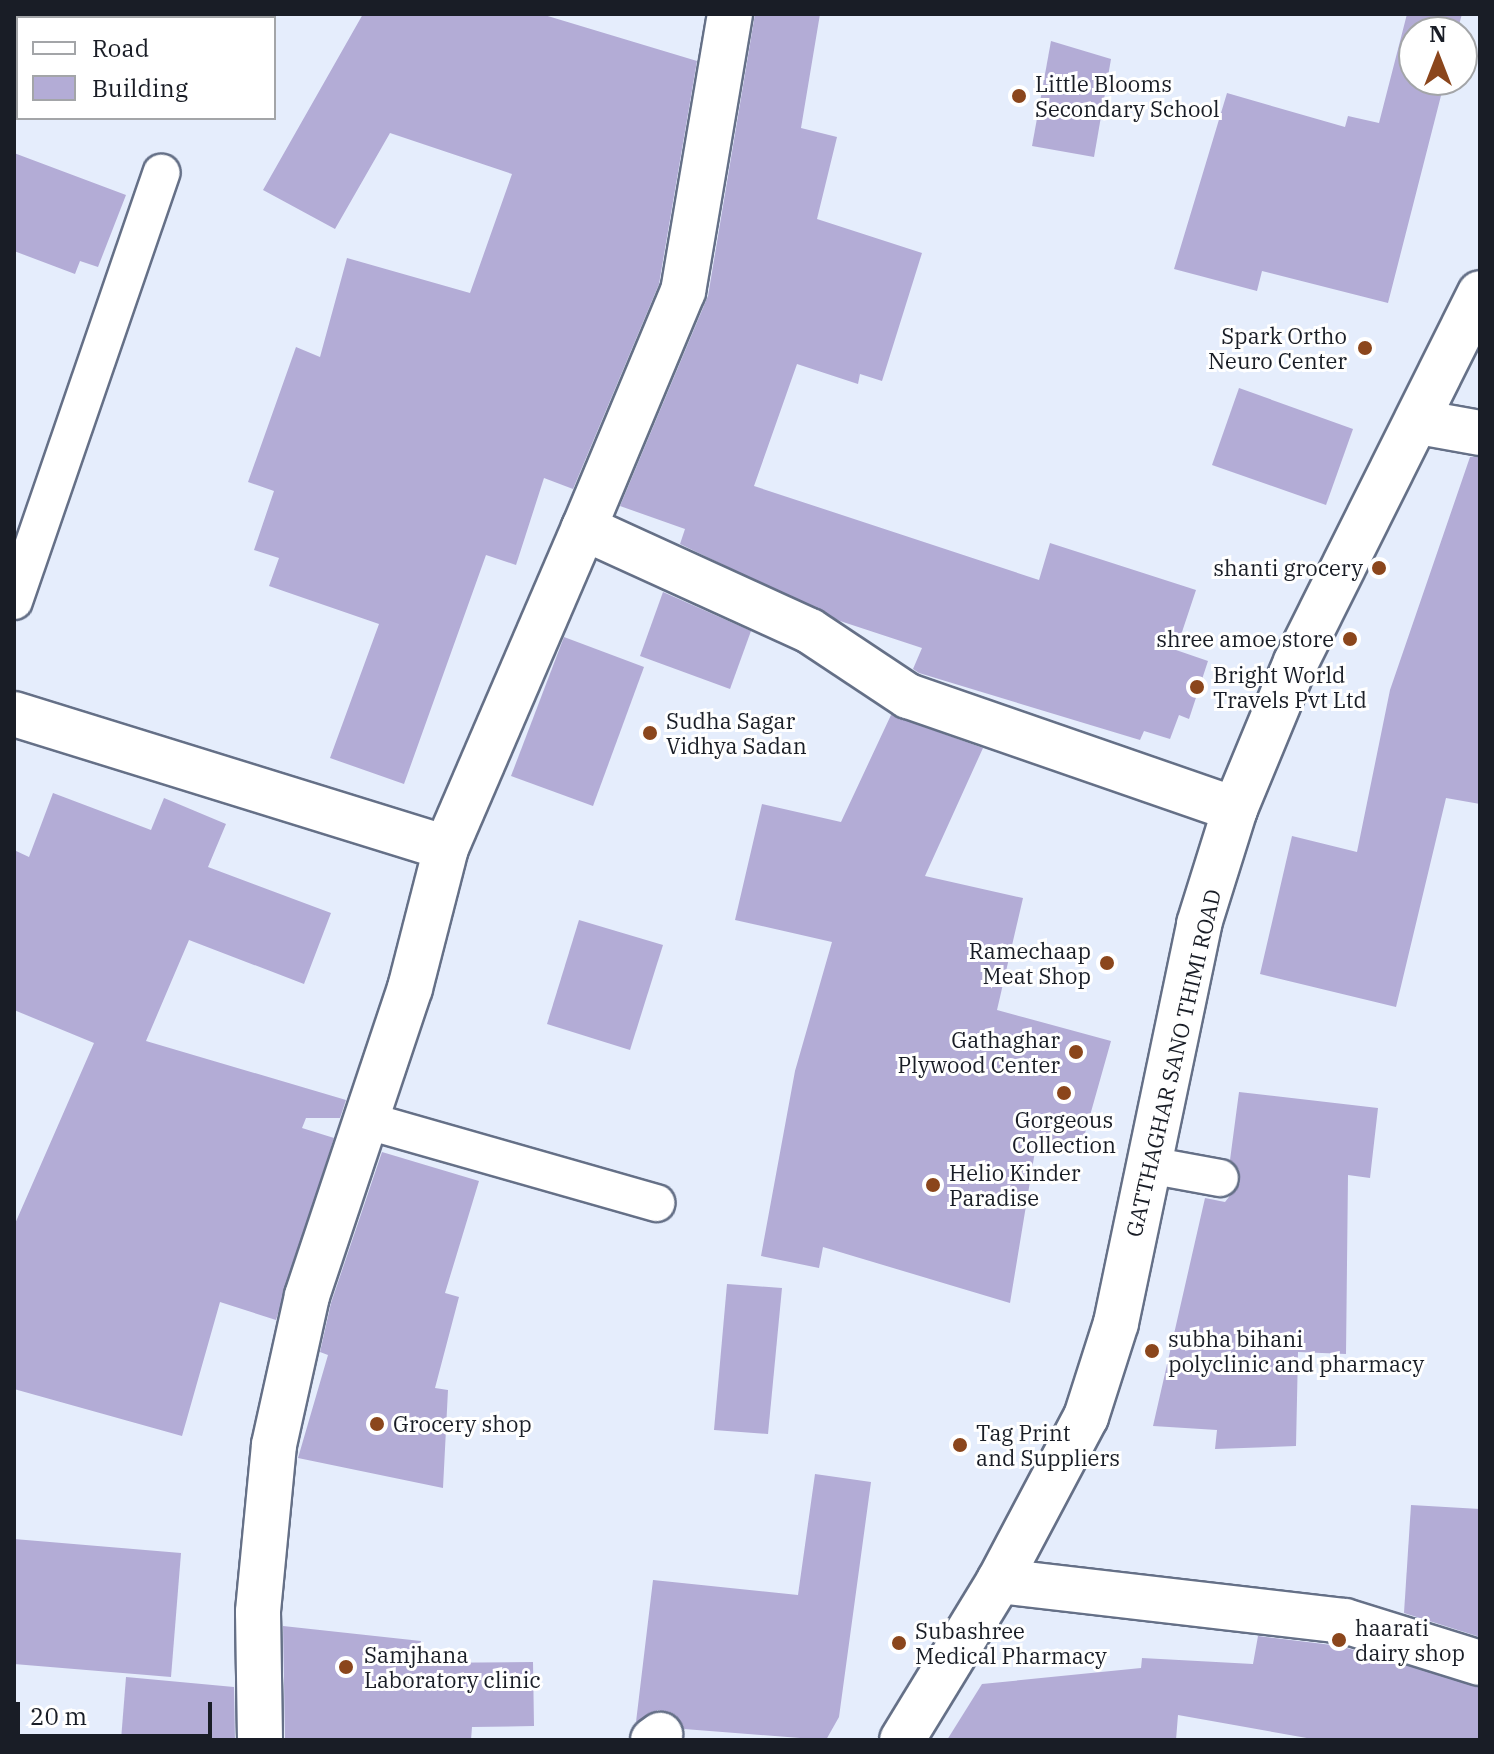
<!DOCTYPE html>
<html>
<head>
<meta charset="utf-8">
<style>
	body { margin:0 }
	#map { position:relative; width:1494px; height:1754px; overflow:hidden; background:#e5edfc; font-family:"IBM Plex Serif",serif }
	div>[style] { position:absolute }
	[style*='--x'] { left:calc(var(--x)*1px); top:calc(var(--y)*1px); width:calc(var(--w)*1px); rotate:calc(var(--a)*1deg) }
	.building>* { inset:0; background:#b3acd6 }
	.roads { filter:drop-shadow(2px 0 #657087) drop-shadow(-2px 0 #657087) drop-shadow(0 2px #657087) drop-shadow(0 -2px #657087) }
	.service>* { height:36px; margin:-18px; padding:0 18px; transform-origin:18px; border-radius:18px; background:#fff }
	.minor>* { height:44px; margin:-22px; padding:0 22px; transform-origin:22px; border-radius:22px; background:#fff }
	.secondary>* { height:44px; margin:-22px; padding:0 22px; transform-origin:22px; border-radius:22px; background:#fff }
	.dots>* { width:22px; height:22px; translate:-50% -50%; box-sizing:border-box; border:4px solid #fff; border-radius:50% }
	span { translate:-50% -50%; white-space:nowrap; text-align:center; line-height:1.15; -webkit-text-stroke:6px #fff; paint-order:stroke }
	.poi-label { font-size:22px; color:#191d26 }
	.left { translate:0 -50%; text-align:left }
	.right { translate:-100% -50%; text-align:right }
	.street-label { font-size:22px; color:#191d26 }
	.frame { position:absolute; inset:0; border:16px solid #191d26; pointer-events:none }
	.legend { position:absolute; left:16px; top:16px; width:260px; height:104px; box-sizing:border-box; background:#fff; border:2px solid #a3a5a8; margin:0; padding:10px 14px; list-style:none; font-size:24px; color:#191d26 }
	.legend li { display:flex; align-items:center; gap:16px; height:40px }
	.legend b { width:40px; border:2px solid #a3a5a8 }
	.north { position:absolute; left:1398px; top:16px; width:80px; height:80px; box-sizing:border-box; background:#fff; border:2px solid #a3a5a8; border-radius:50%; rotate:0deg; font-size:22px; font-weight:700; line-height:32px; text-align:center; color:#191d26 }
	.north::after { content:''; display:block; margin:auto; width:28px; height:36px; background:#8b461c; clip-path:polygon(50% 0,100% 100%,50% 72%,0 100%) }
	.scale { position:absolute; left:16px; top:1702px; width:196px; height:36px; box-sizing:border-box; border:4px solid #191d26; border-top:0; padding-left:10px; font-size:24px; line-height:28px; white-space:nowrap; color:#191d26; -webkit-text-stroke:6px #fff; paint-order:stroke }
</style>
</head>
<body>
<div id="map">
	<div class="building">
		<div style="clip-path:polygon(363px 14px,541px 14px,697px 61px,659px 284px,573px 489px,544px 478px,516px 565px,486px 555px,404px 784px,330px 758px,379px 624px,269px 586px,279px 558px,254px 550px,274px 491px,248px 482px,296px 347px,320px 357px,347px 258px,470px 293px,512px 174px,390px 133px,335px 229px,263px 190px)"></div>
		<div style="clip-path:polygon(755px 14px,820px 14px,801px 128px,837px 137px,817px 219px,922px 253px,882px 381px,860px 374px,858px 384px,797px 364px,754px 486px,1039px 580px,1050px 543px,1196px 590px,1176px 650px,1208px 661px,1189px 719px,1179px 715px,1170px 739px,1144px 731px,1140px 740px,919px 673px,913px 669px,922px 648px,840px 621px,680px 544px,685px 529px,620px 506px,708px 296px)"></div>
		<div style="clip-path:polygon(1407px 14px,1462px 14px,1457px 32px,1414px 32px,1414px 80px,1445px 80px,1388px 303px,1262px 271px,1257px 291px,1174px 269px,1227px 93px,1345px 127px,1348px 116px,1379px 123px)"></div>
		<div style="clip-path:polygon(1051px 41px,1111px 59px,1094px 157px,1032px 146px)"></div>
		<div style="clip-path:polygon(14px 153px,126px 195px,98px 267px,80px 261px,75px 274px,14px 251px)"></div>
		<div style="clip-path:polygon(1239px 388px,1353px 429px,1326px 505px,1212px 465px)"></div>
		<div style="clip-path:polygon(1470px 457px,1480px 457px,1480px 804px,1446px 798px,1396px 1007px,1260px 974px,1292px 836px,1357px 852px,1390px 690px)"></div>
		<div style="clip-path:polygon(663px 592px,751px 631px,730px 689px,640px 656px)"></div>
		<div style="clip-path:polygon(564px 637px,644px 667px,593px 806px,511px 776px)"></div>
		<div style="clip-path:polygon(891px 715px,983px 748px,925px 876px,1023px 898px,997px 1010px,1111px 1041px,1080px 1151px,1037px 1139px,1010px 1303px,823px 1247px,819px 1268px,761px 1256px,795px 1071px,832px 942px,735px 920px,762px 804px,841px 822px)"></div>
		<div style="clip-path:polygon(53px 793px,151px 830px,164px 798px,226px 824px,208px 867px,331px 913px,304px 984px,189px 940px,146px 1041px,346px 1100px,340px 1118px,306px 1118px,302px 1128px,334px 1138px,276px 1320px,220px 1302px,182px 1436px,14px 1389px,14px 1226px,94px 1043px,14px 1010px,14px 850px,29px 857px)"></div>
		<div style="clip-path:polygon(579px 920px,663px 945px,630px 1050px,547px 1024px)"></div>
		<div style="clip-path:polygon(1239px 1092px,1378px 1108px,1370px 1178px,1348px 1175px,1346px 1354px,1298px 1352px,1296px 1446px,1215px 1449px,1217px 1430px,1153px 1426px,1205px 1198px,1225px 1202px,1240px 1183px,1239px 1170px,1230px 1160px)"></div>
		<div style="clip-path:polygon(382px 1152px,479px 1181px,445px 1293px,459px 1297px,435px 1388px,448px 1390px,443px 1488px,298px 1458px,328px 1355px,320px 1352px,331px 1303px)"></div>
		<div style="clip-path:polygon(727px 1284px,782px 1288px,768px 1434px,714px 1430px)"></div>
		<div style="clip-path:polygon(815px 1474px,871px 1482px,839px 1717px,826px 1740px,684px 1729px,671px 1713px,658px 1710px,636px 1722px,653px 1580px,798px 1595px)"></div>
		<div style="clip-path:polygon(1411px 1505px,1480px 1509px,1480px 1637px,1404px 1613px)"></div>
		<div style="clip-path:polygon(14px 1539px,181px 1553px,171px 1677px,14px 1664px)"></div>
		<div style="clip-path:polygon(283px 1626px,421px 1641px,418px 1663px,533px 1662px,534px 1726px,472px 1727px,471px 1740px,285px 1740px)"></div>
		<div style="clip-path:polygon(1258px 1636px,1340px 1646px,1480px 1687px,1480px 1740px,1318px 1740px,1178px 1715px,1176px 1740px,947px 1740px,982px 1684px,1141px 1668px,1142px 1658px,1253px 1664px)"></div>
		<div style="clip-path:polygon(126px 1677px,234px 1687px,235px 1740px,121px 1740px)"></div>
	</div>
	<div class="roads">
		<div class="service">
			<div style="--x:14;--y:601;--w:453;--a:-71"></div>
			<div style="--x:365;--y:1120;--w:303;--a:15.9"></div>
			<div style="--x:1149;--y:1165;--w:72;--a:10.4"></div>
		</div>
		<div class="minor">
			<div style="--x:730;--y:14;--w:281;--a:99.6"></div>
			<div style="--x:683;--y:291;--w:257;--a:112.7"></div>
			<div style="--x:584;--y:528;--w:248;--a:24.5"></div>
			<div style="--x:810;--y:631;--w:118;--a:33.6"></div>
			<div style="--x:908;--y:696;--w:346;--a:19.1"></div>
			<div style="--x:1419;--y:422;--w:62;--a:10.2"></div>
			<div style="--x:14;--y:714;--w:452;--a:17.2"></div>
			<div style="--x:446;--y:848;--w:145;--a:104.4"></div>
			<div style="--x:410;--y:988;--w:325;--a:108.5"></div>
			<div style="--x:307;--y:1296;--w:153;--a:102.5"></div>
			<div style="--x:274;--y:1445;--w:168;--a:95.5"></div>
			<div style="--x:258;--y:1612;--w:128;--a:89.1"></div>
			<div style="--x:446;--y:848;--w:348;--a:-66.7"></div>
			<div style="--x:999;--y:1581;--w:348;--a:6.6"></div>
			<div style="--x:1345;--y:1621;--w:141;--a:17.3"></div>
			<div style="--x:653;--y:1740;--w:9;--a:-36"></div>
		</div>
		<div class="secondary">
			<div style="--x:902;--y:1740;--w:186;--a:-58.6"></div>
			<div style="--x:999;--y:1581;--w:186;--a:-62.1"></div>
			<div style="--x:1086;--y:1417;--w:99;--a:-72.3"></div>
			<div style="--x:1116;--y:1323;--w:408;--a:-78.2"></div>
			<div style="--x:1199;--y:924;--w:121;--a:-72.6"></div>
			<div style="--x:1235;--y:809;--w:159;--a:-67.5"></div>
			<div style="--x:1296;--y:662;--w:412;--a:-63.5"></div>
		</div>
	</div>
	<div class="dots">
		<div style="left:1019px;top:96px;background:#8b461c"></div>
		<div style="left:1365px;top:348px;background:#8b461c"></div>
		<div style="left:1379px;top:568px;background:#8b461c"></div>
		<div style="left:1350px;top:639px;background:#8b461c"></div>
		<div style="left:1197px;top:687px;background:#8b461c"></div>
		<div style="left:650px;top:733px;background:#8b461c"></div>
		<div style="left:1107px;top:963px;background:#8b461c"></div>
		<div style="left:1076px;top:1052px;background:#8b461c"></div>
		<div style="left:1064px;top:1093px;background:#8b461c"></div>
		<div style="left:933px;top:1185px;background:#8b461c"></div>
		<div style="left:1152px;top:1351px;background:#8b461c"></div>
		<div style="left:377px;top:1424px;background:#8b461c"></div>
		<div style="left:960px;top:1445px;background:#8b461c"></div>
		<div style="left:1339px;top:1640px;background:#8b461c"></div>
		<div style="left:899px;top:1643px;background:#8b461c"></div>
		<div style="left:346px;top:1667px;background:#8b461c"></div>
	</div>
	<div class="poi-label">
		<span class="left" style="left:1035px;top:96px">Little Blooms<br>Secondary School</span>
		<span class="right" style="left:1347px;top:348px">Spark Ortho<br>Neuro Center</span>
		<span class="right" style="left:1363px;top:568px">shanti grocery</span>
		<span class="right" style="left:1334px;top:639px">shree amoe store</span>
		<span class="left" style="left:1213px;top:687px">Bright World<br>Travels Pvt Ltd</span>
		<span class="left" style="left:666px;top:733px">Sudha Sagar<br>Vidhya Sadan</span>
		<span class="right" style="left:1091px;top:963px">Ramechaap<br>Meat Shop</span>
		<span class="right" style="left:1060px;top:1052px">Gathaghar<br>Plywood Center</span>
		<span style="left:1064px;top:1132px">Gorgeous<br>Collection</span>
		<span class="left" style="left:949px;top:1185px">Helio Kinder<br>Paradise</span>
		<span class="left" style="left:1168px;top:1351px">subha bihani<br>polyclinic and pharmacy</span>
		<span class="left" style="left:393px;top:1424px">Grocery shop</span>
		<span class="left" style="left:976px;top:1445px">Tag Print<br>and Suppliers</span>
		<span class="left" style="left:1355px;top:1640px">haarati<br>dairy shop</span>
		<span class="left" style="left:915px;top:1643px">Subashree<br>Medical Pharmacy</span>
		<span class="left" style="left:364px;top:1667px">Samjhana<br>Laboratory clinic</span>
	</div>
	<div class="street-label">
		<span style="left:1173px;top:1063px;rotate:-77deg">GATTHAGHAR SANO THIMI ROAD</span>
	</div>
	<div class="frame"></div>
	<ul class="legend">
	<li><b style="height:10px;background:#fff"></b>Road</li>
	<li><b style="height:22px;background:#b3acd6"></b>Building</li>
	</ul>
	<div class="north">N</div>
	<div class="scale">20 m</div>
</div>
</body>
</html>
